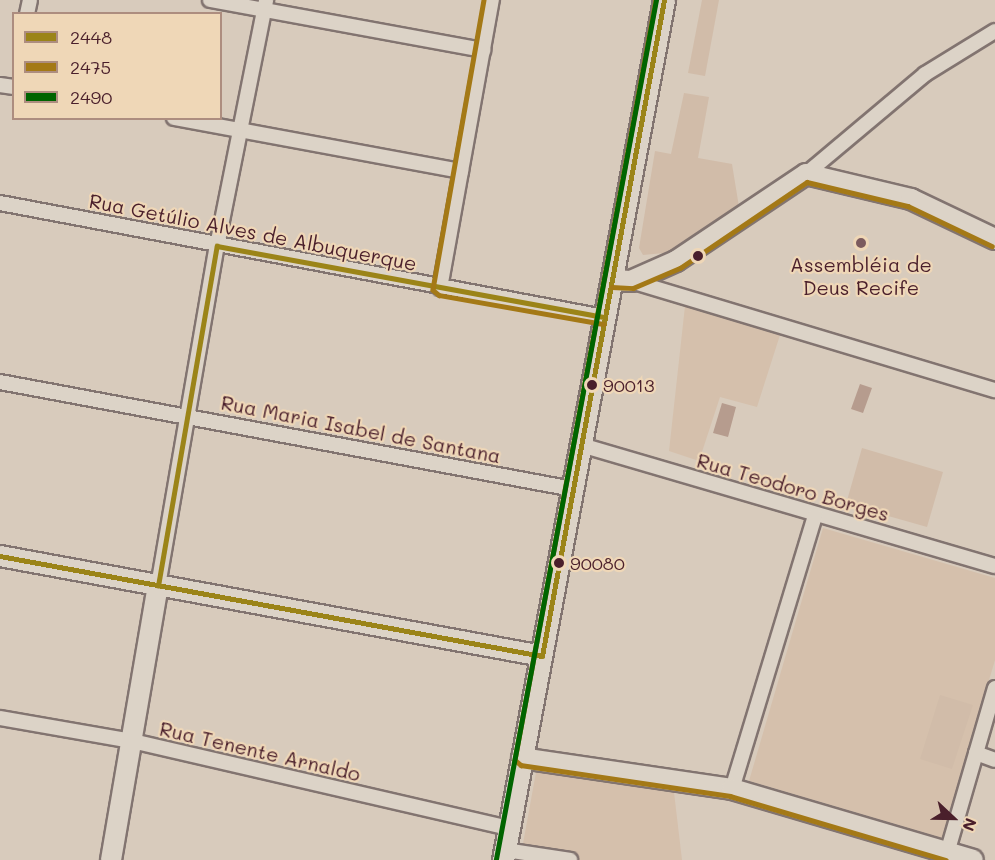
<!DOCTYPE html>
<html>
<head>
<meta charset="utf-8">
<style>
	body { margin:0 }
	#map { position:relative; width:995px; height:860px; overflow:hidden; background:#d8cbbc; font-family:Mali,sans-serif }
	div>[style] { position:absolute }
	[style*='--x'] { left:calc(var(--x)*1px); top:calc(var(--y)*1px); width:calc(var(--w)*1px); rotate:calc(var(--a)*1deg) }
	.built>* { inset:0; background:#d5c0ac }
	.green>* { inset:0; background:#d1bca9 }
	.water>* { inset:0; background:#b69c8e }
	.roads { filter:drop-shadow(2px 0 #827470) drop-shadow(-2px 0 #827470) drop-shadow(0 2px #827470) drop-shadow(0 -2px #827470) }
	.street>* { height:14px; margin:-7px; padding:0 7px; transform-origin:7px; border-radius:7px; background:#dcd3c7 }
	.secondary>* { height:20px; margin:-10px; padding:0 10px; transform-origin:10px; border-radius:10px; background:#dcd3c7 }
	.primary>* { height:21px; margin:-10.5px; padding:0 10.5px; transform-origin:10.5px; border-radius:10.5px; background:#dcd3c7 }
	.bus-1>* { height:4.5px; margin:-2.25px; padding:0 2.25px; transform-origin:2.25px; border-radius:2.25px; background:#9b8418 }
	.bus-2>* { height:4.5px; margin:-2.25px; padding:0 2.25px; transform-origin:2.25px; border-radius:2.25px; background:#a47916 }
	.bus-3>* { height:4.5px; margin:-2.25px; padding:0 2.25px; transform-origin:2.25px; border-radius:2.25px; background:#006400 }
	.dots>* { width:16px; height:16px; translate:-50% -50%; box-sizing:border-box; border:3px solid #efd7b7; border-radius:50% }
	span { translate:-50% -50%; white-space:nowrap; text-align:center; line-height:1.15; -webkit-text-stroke:4.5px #efd7b7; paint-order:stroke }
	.bus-label { font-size:18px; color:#4a1f2b }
	.left { translate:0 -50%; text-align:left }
	.street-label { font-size:20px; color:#4a1f2b }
	.poi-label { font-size:20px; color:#4a1f2b }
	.legend { position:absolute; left:12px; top:12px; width:210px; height:108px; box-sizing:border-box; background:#efd7b7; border:2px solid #ad8d7f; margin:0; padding:8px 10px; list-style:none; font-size:18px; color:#4a1f2b }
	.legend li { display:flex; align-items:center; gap:12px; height:30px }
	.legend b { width:30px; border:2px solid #ad8d7f }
	.north { position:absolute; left:923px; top:788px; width:60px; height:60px; -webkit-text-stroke:4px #efd7b7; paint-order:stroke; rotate:112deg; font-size:16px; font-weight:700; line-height:24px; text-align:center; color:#4a1f2b }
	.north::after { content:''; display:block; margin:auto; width:21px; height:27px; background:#4a1f2b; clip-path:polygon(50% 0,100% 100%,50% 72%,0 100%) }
</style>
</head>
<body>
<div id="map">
	<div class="built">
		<div style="clip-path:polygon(685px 306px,780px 335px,757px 407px,720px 397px,699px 461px,669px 451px)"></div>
		<div style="clip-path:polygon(823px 528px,995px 578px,995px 660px,942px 838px,749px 781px)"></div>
		<div style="clip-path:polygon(537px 767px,673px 784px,682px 860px,520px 860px)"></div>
	</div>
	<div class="green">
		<div style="clip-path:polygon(702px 0,719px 0,705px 76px,688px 73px)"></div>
		<div style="clip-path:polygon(684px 93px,709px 97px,698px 158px,732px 164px,740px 213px,713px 232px,664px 253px,643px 255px,639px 248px,655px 151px,671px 154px)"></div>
		<div style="clip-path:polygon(862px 448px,943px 472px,927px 527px,846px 504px)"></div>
		<div style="clip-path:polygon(940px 695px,973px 705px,952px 769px,920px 759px)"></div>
	</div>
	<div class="water">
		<div style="clip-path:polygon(860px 384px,872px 388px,863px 413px,851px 409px)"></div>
		<div style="clip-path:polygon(722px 403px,736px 407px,728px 437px,713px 433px)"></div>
	</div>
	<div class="roads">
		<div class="street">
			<div style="--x:210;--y:0;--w:278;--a:10.4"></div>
			<div style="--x:27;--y:14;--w:14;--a:-78"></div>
			<div style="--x:0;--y:85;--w:14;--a:8"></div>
			<div style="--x:174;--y:118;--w:292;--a:10.5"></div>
			<div style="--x:806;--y:174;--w:155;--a:-40"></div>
			<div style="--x:925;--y:74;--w:82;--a:-31.6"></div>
			<div style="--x:0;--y:203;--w:615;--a:10.69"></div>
			<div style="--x:631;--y:281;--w:380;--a:16.7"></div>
			<div style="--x:440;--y:288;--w:293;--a:-79.8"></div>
			<div style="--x:0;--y:382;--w:583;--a:10.58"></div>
			<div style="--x:581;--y:445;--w:431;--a:16.3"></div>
			<div style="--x:158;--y:586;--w:345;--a:-80.2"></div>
			<div style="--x:217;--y:246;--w:251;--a:-78.7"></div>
			<div style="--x:0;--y:718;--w:134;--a:9.9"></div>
			<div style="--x:132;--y:741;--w:388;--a:13"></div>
			<div style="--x:976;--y:753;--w:20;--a:20"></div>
			<div style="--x:732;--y:789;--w:286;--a:-73.1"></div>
			<div style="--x:505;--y:850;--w:66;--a:8.7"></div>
			<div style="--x:945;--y:860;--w:179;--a:-73.8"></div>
		</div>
		<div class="secondary">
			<div style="--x:612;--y:280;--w:19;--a:3"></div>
			<div style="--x:631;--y:281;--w:49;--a:-24"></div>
			<div style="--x:676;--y:261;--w:156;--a:-33.8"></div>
			<div style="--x:806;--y:174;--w:108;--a:13.4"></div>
			<div style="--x:911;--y:199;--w:93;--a:25.5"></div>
			<div style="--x:0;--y:556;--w:551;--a:10.45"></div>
			<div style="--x:522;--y:758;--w:212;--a:8.4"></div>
			<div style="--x:732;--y:789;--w:251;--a:16.4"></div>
			<div style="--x:111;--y:860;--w:278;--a:-80.3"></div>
		</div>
		<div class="primary">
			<div style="--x:503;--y:860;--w:875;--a:-79.4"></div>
		</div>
	</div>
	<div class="bus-1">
		<div style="--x:0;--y:556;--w:551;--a:10.45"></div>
		<div style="--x:542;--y:656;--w:667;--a:-79.46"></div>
		<div style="--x:158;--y:586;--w:345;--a:-80.2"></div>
		<div style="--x:217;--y:246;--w:393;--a:10.4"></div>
	</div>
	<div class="bus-2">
		<div style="--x:484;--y:0;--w:294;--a:100"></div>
		<div style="--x:433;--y:290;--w:8;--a:40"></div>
		<div style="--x:439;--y:295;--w:167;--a:10"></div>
		<div style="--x:656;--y:0;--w:773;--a:100.51"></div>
		<div style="--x:515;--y:760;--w:8;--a:40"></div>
		<div style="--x:521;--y:765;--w:211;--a:8.4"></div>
		<div style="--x:730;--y:796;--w:225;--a:16.5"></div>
		<div style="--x:612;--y:287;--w:21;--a:3"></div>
		<div style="--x:633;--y:288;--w:51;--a:-23.1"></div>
		<div style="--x:680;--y:268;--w:153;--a:-34.1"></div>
		<div style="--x:807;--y:182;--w:104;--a:13.4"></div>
		<div style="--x:908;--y:206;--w:93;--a:25.5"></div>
	</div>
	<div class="bus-3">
		<div style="--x:496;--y:859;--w:874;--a:-79.45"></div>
	</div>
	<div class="dots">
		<div style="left:861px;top:243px;background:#7c5b5e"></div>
		<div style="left:698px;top:256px;background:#4a1f2b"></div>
		<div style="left:592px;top:385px;background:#4a1f2b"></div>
		<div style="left:559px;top:563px;background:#4a1f2b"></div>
	</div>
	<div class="bus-label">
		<span class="left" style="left:603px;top:385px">90013</span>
		<span class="left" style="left:570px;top:563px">90080</span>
	</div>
	<div class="street-label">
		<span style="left:253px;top:232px;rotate:11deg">Rua Getúlio Alves de Albuquerque</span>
		<span style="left:361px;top:429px;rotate:11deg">Rua Maria Isabel de Santana</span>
		<span style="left:793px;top:487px;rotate:16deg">Rua Teodoro Borges</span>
		<span style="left:260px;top:751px;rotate:13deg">Rua Tenente Arnaldo</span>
	</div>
	<div class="poi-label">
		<span style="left:861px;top:276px">Assembléia de<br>Deus Recife</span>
	</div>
	<ul class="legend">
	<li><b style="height:8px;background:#9b8418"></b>2448</li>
	<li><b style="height:8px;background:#a47916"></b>2475</li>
	<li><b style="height:8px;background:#006400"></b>2490</li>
	</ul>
	<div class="north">N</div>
</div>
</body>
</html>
